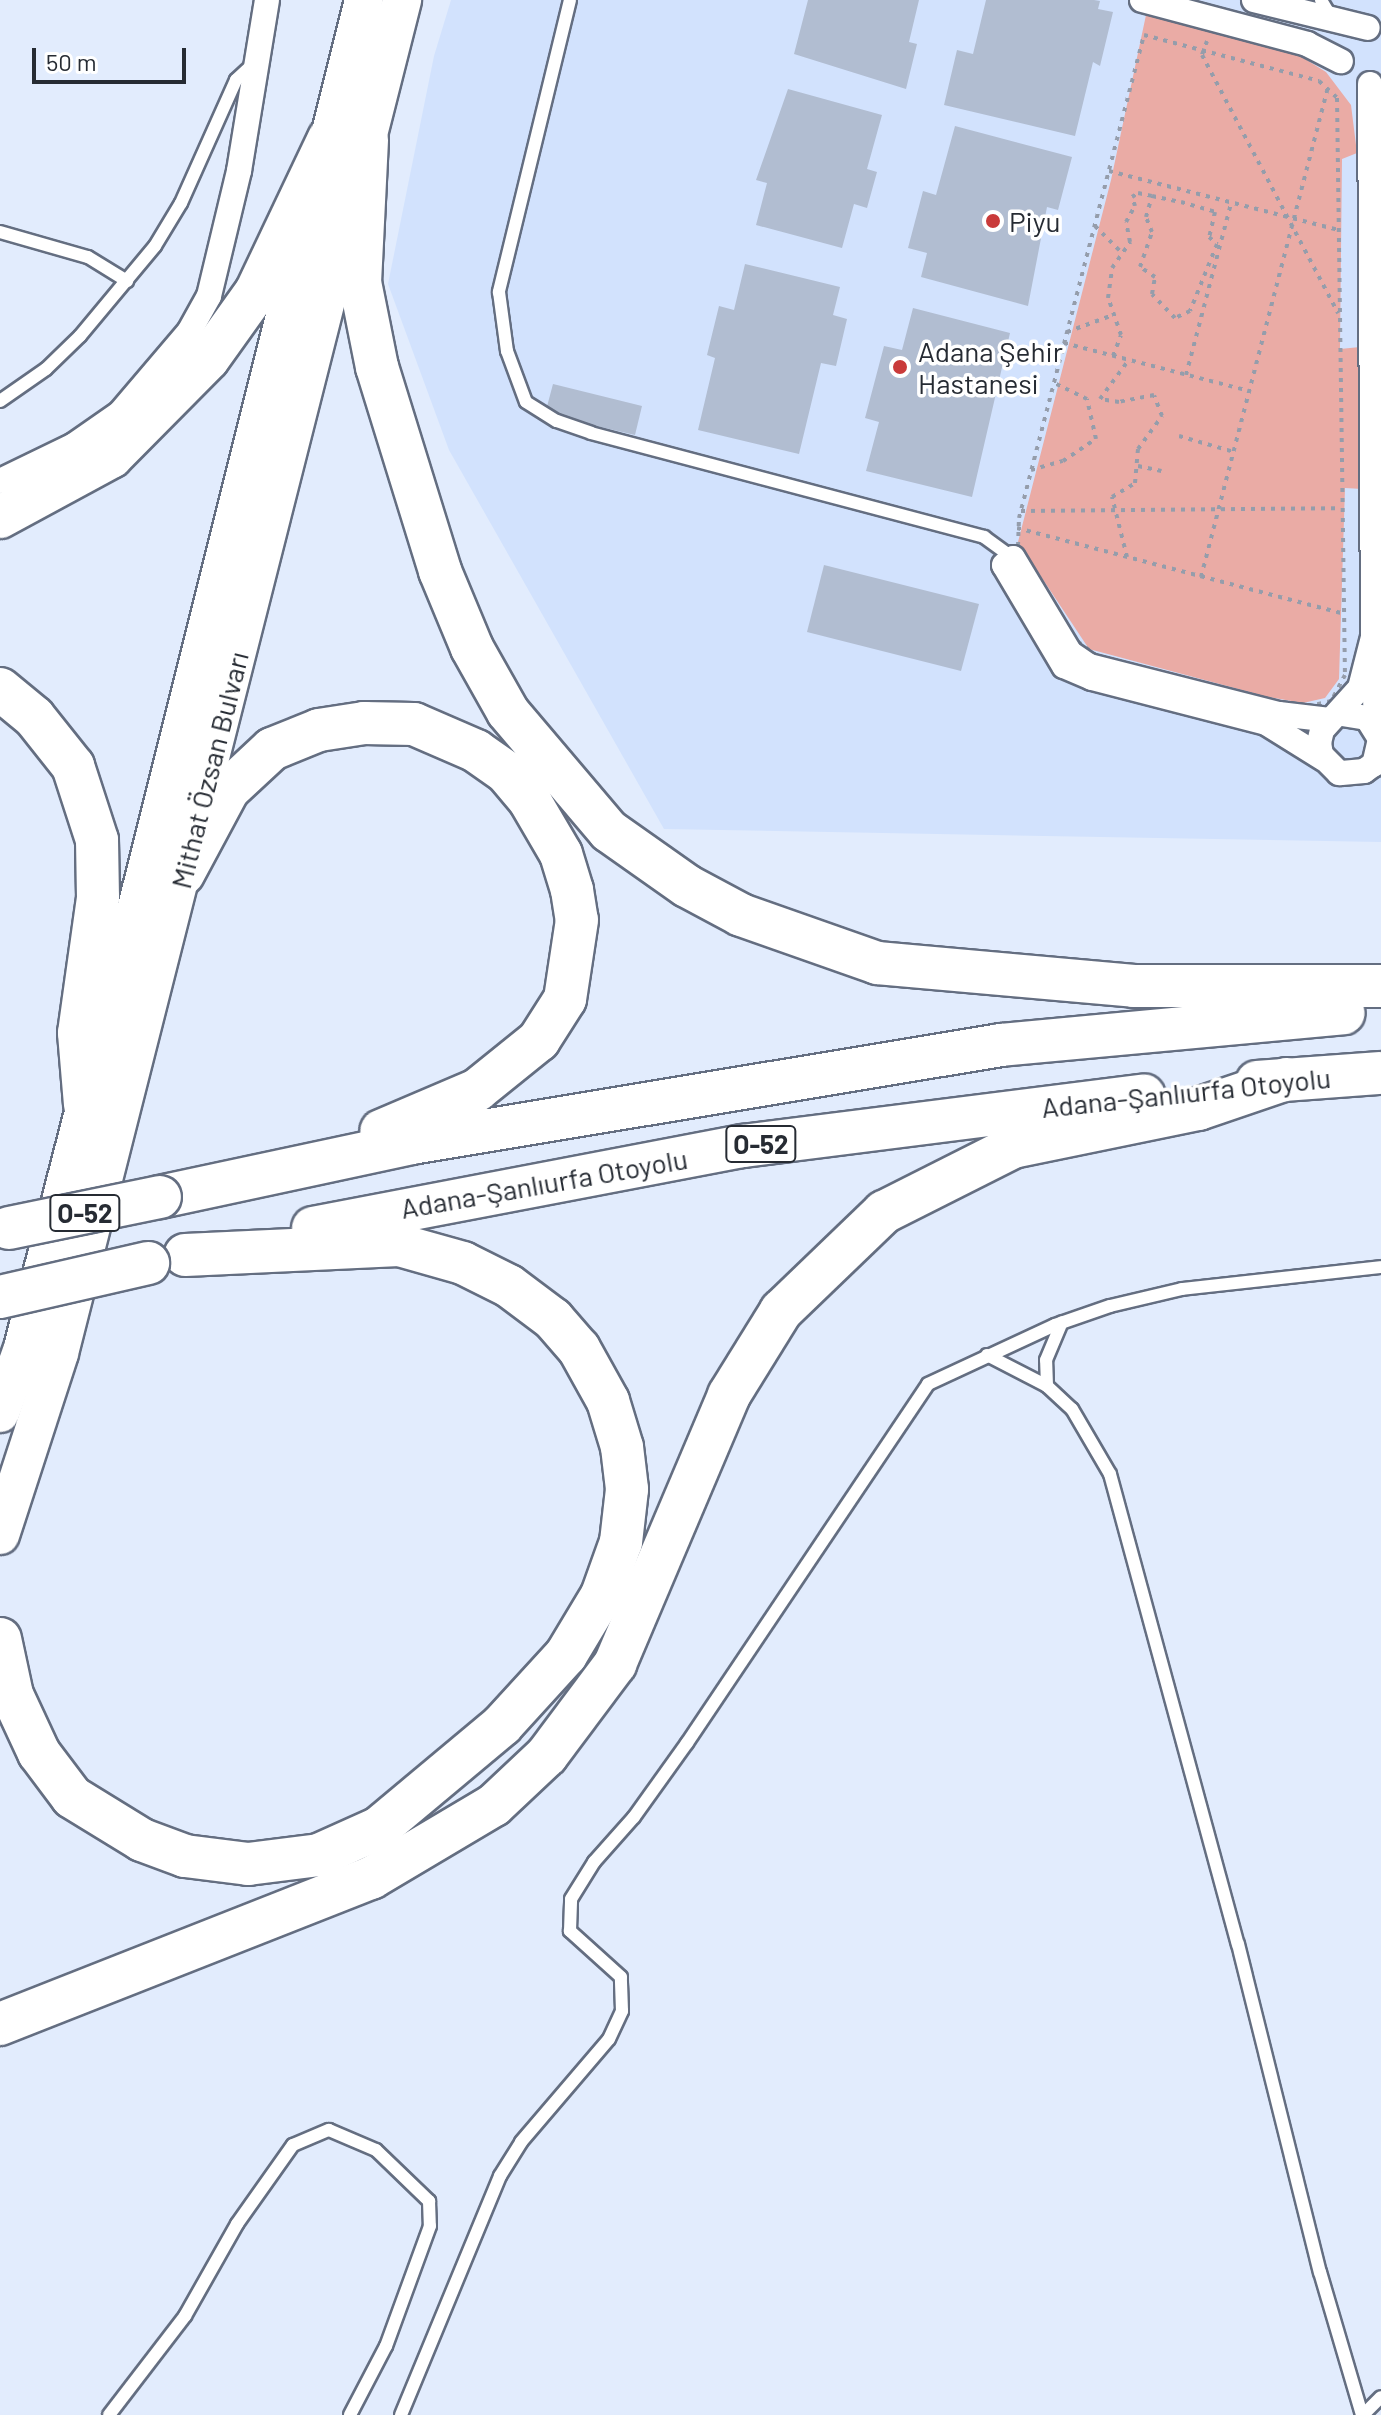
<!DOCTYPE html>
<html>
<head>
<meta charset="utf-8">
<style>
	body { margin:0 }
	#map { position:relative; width:1381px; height:2415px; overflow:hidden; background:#e2ecfd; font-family:Barlow,sans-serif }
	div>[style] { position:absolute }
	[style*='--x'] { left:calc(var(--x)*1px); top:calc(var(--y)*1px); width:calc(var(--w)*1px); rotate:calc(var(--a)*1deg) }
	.built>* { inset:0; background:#d2e2fd }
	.green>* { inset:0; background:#eaaba5 }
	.building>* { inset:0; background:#b1bdd1 }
	.path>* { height:4px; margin-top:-2px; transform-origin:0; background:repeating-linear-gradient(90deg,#959dab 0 4px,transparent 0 10px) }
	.roads { filter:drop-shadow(2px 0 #646e81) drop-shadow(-2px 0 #646e81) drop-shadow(0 2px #646e81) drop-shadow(0 -2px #646e81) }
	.service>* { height:12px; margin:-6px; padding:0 6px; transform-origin:6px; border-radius:6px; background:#fff }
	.minor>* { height:24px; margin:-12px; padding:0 12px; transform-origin:12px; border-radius:12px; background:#fff }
	.primary>* { height:38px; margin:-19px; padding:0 19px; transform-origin:19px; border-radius:19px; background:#fff }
	.motorway>* { height:42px; margin:-21px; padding:0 21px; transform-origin:21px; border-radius:21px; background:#fff }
	.bridges { filter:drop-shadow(2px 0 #646e81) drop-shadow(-2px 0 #646e81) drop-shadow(0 2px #646e81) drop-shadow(0 -2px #646e81) }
	.motorway-bridge>* { height:42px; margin:-21px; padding:0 21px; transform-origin:21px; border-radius:21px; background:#fff }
	.dots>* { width:22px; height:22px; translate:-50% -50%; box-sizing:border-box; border:4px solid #fff; border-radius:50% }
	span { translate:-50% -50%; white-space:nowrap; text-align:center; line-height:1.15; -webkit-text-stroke:7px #fff; paint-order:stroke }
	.shield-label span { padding:2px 6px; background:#fff; border:2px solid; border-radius:6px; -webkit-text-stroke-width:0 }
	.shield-label { font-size:26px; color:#262b33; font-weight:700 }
	.poi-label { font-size:28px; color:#262b33 }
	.left { translate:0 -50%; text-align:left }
	.street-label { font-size:28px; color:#262b33 }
	.scale { position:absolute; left:32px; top:48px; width:154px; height:36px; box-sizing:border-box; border:4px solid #262b33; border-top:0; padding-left:10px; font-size:24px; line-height:28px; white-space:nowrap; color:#262b33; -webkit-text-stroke:6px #fff; paint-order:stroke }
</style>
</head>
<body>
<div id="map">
	<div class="built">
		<div style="clip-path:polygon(451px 0,1381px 0,1381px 842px,664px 829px,449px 450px,388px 284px,434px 56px)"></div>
	</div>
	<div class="green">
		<div style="clip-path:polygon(1146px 15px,1297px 54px,1326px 72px,1351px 105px,1357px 153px,1342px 159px,1340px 349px,1360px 347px,1362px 489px,1345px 488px,1339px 679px,1325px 698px,1303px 703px,1268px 697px,1089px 649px,1018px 542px,1111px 180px)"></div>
	</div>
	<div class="building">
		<div style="clip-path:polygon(808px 0,919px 0,909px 42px,917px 44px,906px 89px,794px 54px)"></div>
		<div style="clip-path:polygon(986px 0,1094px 0,1100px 1px,1098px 9px,1113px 12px,1100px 66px,1093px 62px,1075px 136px,944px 105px,957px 50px,973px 54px)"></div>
		<div style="clip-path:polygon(788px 89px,882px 115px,867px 169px,877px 172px,867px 208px,854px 204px,842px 248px,756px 225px,767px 183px,756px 180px)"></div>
		<div style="clip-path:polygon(955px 126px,1072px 157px,1058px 210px,1047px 207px,1028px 306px,921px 277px,927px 253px,908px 248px,923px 191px,936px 195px)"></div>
		<div style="clip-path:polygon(745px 264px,840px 287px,833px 315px,847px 319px,836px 366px,821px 363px,799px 454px,698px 430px,715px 358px,707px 355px,719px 306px,734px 310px)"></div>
		<div style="clip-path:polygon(913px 308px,1010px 333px,972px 497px,866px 471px,879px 422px,865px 418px,884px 346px,902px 350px)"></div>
		<div style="clip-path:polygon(553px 384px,642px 406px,635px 435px,545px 414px)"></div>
		<div style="clip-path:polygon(824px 565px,979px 604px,961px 671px,807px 632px)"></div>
	</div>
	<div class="path">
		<div style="--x:1144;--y:35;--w:181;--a:14.7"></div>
		<div style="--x:1319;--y:81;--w:25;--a:43"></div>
		<div style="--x:1337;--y:98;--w:577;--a:89.21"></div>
		<div style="--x:1345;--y:675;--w:30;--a:118"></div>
		<div style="--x:1331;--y:701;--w:26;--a:167"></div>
		<div style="--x:1306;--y:707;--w:22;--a:-172"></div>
		<div style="--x:1284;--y:704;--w:193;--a:-165.6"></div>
		<div style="--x:1097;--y:656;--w:31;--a:-143"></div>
		<div style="--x:1072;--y:637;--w:106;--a:-120.7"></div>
		<div style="--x:1018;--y:546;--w:28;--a:-88"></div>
		<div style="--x:1019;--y:518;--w:499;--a:-75.5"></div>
		<div style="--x:1207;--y:41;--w:15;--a:110"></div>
		<div style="--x:1202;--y:55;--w:292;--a:62.2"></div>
		<div style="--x:1109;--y:171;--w:236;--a:14.4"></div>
		<div style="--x:1095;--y:226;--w:37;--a:45"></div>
		<div style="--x:1067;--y:332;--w:49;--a:-20.3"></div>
		<div style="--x:1064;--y:343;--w:191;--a:14.5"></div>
		<div style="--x:1113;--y:356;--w:22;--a:-69"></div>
		<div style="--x:1121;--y:335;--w:39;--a:-109"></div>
		<div style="--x:1108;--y:298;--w:30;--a:-82"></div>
		<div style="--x:1112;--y:268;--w:32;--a:-55"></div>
		<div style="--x:1130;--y:242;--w:20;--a:-101"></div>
		<div style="--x:1126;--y:222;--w:18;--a:-61"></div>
		<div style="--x:1135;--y:206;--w:9;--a:-108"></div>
		<div style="--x:1132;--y:197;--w:7;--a:-34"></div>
		<div style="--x:1138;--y:193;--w:14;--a:12"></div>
		<div style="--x:1152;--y:196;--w:30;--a:12"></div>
		<div style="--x:1181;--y:202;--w:35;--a:16"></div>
		<div style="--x:1215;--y:212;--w:26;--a:103"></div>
		<div style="--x:1209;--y:237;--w:11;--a:41"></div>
		<div style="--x:1217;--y:244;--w:72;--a:111.9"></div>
		<div style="--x:1190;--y:311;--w:17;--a:155"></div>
		<div style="--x:1175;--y:318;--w:33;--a:-134"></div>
		<div style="--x:1152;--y:294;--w:17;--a:-80"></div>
		<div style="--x:1155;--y:277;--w:18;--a:-146"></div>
		<div style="--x:1140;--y:267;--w:37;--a:-71"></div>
		<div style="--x:1152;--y:232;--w:16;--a:-112"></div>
		<div style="--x:1146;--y:217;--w:22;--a:-74"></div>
		<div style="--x:1186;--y:375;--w:177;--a:-75.3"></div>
		<div style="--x:1179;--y:436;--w:57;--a:16.2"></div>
		<div style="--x:1138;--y:466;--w:24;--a:12"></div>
		<div style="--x:1031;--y:470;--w:33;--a:-16"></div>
		<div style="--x:1063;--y:461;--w:40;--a:-34"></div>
		<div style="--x:1096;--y:439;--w:41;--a:-102.7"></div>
		<div style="--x:1087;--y:399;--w:37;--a:-154"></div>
		<div style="--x:1021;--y:511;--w:319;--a:-0.5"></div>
		<div style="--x:1017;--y:528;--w:336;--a:14.7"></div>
		<div style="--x:1127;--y:557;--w:62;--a:-104"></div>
		<div style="--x:1112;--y:497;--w:27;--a:-31"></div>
		<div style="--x:1135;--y:483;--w:34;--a:-85"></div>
		<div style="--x:1138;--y:449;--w:41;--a:-54"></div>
		<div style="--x:1162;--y:416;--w:22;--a:-111"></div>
		<div style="--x:1154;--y:395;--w:36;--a:169"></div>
		<div style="--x:1119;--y:402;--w:19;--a:-171"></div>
		<div style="--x:1100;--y:399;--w:47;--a:-53.6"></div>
		<div style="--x:1201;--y:577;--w:506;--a:-75.47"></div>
	</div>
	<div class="roads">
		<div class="service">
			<div style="--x:570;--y:0;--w:301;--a:103.7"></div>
			<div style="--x:499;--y:292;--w:60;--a:82.3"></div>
			<div style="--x:507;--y:351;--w:54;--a:69.6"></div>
			<div style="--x:526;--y:402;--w:36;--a:32"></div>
			<div style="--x:557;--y:421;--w:36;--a:19"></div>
			<div style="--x:591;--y:433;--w:407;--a:14.8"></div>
			<div style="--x:984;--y:537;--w:36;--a:36"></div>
			<div style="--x:1321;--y:0;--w:21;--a:59"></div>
			<div style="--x:0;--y:232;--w:91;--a:15.9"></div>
			<div style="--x:88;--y:257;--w:46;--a:31.6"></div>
			<div style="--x:0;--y:401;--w:56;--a:-34.8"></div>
			<div style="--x:46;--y:369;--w:47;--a:-44.1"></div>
			<div style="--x:80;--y:336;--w:117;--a:-50.2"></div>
			<div style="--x:155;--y:246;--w:50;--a:-58.8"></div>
			<div style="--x:181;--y:203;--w:135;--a:-65.9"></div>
			<div style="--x:236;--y:80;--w:26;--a:-43"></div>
			<div style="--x:987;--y:1355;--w:68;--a:27.3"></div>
			<div style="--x:1047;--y:1386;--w:34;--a:43"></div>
			<div style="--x:1072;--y:1409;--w:75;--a:59.7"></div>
			<div style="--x:1110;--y:1474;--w:487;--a:74.8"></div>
			<div style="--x:1238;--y:1944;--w:338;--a:76"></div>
			<div style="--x:1320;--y:2272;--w:149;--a:73.6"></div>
			<div style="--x:1047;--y:1386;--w:26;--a:-92"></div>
			<div style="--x:1046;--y:1360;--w:41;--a:-67.2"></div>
			<div style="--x:109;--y:2415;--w:125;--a:-52.5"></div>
			<div style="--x:185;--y:2316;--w:106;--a:-60.5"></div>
			<div style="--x:237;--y:2224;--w:97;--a:-54.7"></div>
			<div style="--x:293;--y:2145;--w:39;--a:-23"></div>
			<div style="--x:329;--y:2130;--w:51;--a:23.1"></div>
			<div style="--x:376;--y:2150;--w:74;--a:43.9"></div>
			<div style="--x:429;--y:2201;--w:25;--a:88"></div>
			<div style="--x:430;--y:2226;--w:128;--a:110.1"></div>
			<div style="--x:386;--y:2346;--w:78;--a:117.6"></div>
			<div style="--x:401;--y:2415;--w:259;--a:-67.5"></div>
			<div style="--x:500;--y:2176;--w:40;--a:-58"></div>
			<div style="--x:521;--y:2142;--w:135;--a:-49.5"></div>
			<div style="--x:609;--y:2039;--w:31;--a:-65"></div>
			<div style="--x:622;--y:2011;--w:34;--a:-92"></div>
			<div style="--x:621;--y:1977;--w:69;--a:-138"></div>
			<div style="--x:570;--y:1931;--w:32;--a:-88"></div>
			<div style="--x:571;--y:1899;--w:44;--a:-58.1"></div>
			<div style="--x:594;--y:1862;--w:60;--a:-48.4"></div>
			<div style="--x:634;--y:1817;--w:91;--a:-54.4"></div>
			<div style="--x:687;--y:1743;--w:432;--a:-56.1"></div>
			<div style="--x:928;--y:1384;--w:140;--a:-24.9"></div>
			<div style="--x:1055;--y:1325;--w:58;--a:-19.1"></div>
			<div style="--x:1110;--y:1306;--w:74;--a:-13.3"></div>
			<div style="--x:1182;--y:1289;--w:200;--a:-6.3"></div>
			<div style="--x:1363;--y:2415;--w:25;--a:-45"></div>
		</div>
		<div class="minor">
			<div style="--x:1142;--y:0;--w:171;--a:14.9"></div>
			<div style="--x:1307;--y:44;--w:38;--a:27"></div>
			<div style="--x:1254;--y:0;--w:117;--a:13.8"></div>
			<div style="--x:1370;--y:84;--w:553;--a:89.69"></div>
			<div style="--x:0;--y:481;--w:82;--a:-25.9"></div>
			<div style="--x:74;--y:445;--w:56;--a:-34.8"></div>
			<div style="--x:120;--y:413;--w:106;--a:-49.6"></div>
			<div style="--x:189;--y:332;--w:41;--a:-60.9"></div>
			<div style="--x:209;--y:296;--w:129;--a:-76.5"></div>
			<div style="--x:239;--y:171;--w:173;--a:-80.7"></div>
			<div style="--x:1342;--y:714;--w:25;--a:9"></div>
			<div style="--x:1367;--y:718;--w:25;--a:58"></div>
			<div style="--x:1380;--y:739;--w:26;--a:103"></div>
			<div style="--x:1374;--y:764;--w:12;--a:145"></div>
			<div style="--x:1364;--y:771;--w:25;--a:175"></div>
			<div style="--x:1339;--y:773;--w:25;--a:-135"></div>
			<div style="--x:1321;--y:755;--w:12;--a:-99"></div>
			<div style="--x:1319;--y:743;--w:13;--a:-77"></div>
			<div style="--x:1322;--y:730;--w:57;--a:-47.9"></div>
			<div style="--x:1360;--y:688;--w:53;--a:-75.7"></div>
			<div style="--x:1373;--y:637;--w:90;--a:88.1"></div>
			<div style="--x:1324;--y:759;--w:68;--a:-148.2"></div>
			<div style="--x:1266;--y:723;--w:180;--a:-165.5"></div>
			<div style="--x:1092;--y:678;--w:30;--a:-157"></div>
			<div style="--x:1064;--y:666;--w:117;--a:-120.7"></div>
			<div style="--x:1004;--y:565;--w:11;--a:-38"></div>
			<div style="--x:1013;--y:558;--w:111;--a:59"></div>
			<div style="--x:1070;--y:653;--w:23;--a:34"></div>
			<div style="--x:1089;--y:666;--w:196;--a:14.2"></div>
			<div style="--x:1279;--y:714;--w:51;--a:6.7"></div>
		</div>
		<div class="primary">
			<div style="--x:0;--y:1413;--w:69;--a:-70.5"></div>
			<div style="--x:23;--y:1348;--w:488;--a:-75.5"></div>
			<div style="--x:145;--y:876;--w:903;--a:-75.96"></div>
			<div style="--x:0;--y:1535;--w:191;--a:-72"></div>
			<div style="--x:59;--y:1353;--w:1396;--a:-75.77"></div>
		</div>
		<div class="motorway">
			<div style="--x:367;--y:140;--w:142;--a:92.8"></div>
			<div style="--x:360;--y:282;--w:87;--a:78.7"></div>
			<div style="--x:377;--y:367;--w:214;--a:72.8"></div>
			<div style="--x:440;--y:571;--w:83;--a:67.4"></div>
			<div style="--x:472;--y:648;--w:73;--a:60.6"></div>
			<div style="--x:508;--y:712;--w:156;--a:49.7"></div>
			<div style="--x:609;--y:831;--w:95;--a:35.2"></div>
			<div style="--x:687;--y:886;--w:61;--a:28.2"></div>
			<div style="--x:741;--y:915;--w:144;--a:19.4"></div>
			<div style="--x:877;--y:963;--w:258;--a:5.1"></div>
			<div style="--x:1134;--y:986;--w:247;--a:0"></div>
			<div style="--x:0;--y:517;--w:126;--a:-28.4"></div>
			<div style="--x:111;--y:457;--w:138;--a:-45.3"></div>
			<div style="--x:208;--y:359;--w:82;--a:-54.4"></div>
			<div style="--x:256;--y:292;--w:170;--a:-64.6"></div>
			<div style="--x:0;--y:689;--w:44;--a:39.5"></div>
			<div style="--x:34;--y:717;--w:63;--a:51.5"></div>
			<div style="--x:73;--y:766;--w:78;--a:72"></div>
			<div style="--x:97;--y:840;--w:58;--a:89"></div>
			<div style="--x:98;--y:898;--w:136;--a:98"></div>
			<div style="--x:79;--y:1033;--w:72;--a:85.2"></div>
			<div style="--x:183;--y:874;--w:95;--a:-61.8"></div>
			<div style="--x:228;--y:790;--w:60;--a:-43"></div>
			<div style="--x:272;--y:749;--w:51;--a:-22"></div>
			<div style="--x:319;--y:730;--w:46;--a:-8.8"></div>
			<div style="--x:364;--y:723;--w:50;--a:1.1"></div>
			<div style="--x:414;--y:724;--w:68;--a:23.5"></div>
			<div style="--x:476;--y:751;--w:37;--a:35"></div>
			<div style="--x:506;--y:772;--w:38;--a:50"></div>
			<div style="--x:530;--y:801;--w:61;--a:59.7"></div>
			<div style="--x:561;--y:854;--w:38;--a:73"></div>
			<div style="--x:572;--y:890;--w:30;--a:81"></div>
			<div style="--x:577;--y:920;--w:80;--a:98.6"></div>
			<div style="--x:565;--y:999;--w:49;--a:122.4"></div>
			<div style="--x:539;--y:1040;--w:80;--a:141.1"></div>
			<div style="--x:477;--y:1090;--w:104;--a:156.9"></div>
			<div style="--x:1257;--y:1082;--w:124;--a:-4.2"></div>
			<div style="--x:160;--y:1197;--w:257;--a:-12.1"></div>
			<div style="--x:411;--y:1143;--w:598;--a:-9.43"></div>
			<div style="--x:1001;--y:1045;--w:344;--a:-5.3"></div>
			<div style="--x:313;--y:1228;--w:438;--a:-10.8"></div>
			<div style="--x:743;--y:1146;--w:404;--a:-7.2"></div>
			<div style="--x:0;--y:1639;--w:57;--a:77.9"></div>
			<div style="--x:12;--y:1695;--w:64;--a:65"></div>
			<div style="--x:39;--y:1753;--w:55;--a:53.1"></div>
			<div style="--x:72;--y:1797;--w:82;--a:31.6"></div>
			<div style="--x:142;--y:1840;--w:46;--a:20.4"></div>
			<div style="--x:185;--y:1856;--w:64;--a:7.2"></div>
			<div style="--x:248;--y:1864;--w:72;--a:-7.2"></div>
			<div style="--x:319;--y:1855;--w:66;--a:-24.2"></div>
			<div style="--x:379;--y:1828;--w:160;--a:-39.9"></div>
			<div style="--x:502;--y:1725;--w:95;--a:-47.6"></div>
			<div style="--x:566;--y:1655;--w:70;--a:-59"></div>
			<div style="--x:602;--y:1595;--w:56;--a:-70.3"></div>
			<div style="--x:621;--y:1542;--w:53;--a:-83.5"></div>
			<div style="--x:627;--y:1489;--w:42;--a:-96.8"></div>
			<div style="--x:622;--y:1447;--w:48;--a:-106.9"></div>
			<div style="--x:608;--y:1401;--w:60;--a:-119.1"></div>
			<div style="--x:579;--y:1349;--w:40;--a:-131"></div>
			<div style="--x:553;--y:1319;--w:55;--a:-143.1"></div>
			<div style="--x:509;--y:1286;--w:51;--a:-153.4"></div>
			<div style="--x:463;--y:1263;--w:66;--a:-164.3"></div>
			<div style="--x:399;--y:1245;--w:214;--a:177.3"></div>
			<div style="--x:0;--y:2024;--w:399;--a:-21.5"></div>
			<div style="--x:371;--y:1878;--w:143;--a:-30.7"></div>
			<div style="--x:494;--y:1805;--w:73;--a:-43.3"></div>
			<div style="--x:547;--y:1755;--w:114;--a:-53.2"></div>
			<div style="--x:615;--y:1664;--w:292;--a:-67"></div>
			<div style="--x:729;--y:1395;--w:99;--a:-58.2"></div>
			<div style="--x:781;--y:1311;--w:143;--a:-43.9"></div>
			<div style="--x:884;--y:1212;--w:144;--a:-26.7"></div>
			<div style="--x:1013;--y:1147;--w:189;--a:-11.6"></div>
			<div style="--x:1198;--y:1109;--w:93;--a:-18.8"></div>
		</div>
	</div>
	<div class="bridges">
		<div class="motorway-bridge">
			<div style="--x:9;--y:1228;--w:154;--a:-11.6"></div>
			<div style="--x:0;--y:1297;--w:152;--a:-12.9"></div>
		</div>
	</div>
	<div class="dots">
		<div style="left:993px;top:221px;background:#c93a3a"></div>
		<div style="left:900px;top:367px;background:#c93a3a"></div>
	</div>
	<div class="shield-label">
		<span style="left:761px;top:1144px">O-52</span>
		<span style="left:85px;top:1213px">O-52</span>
	</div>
	<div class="poi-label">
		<span class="left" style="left:1009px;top:221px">Piyu</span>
		<span class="left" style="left:918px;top:367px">Adana Şehir<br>Hastanesi</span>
	</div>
	<div class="street-label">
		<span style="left:209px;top:770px;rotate:-76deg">Mithat Özsan Bulvarı</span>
		<span style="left:1186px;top:1092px;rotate:-6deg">Adana-Şanlıurfa Otoyolu</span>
		<span style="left:544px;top:1183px;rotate:-10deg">Adana-Şanlıurfa Otoyolu</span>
	</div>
	<div class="scale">50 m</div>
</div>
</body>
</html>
